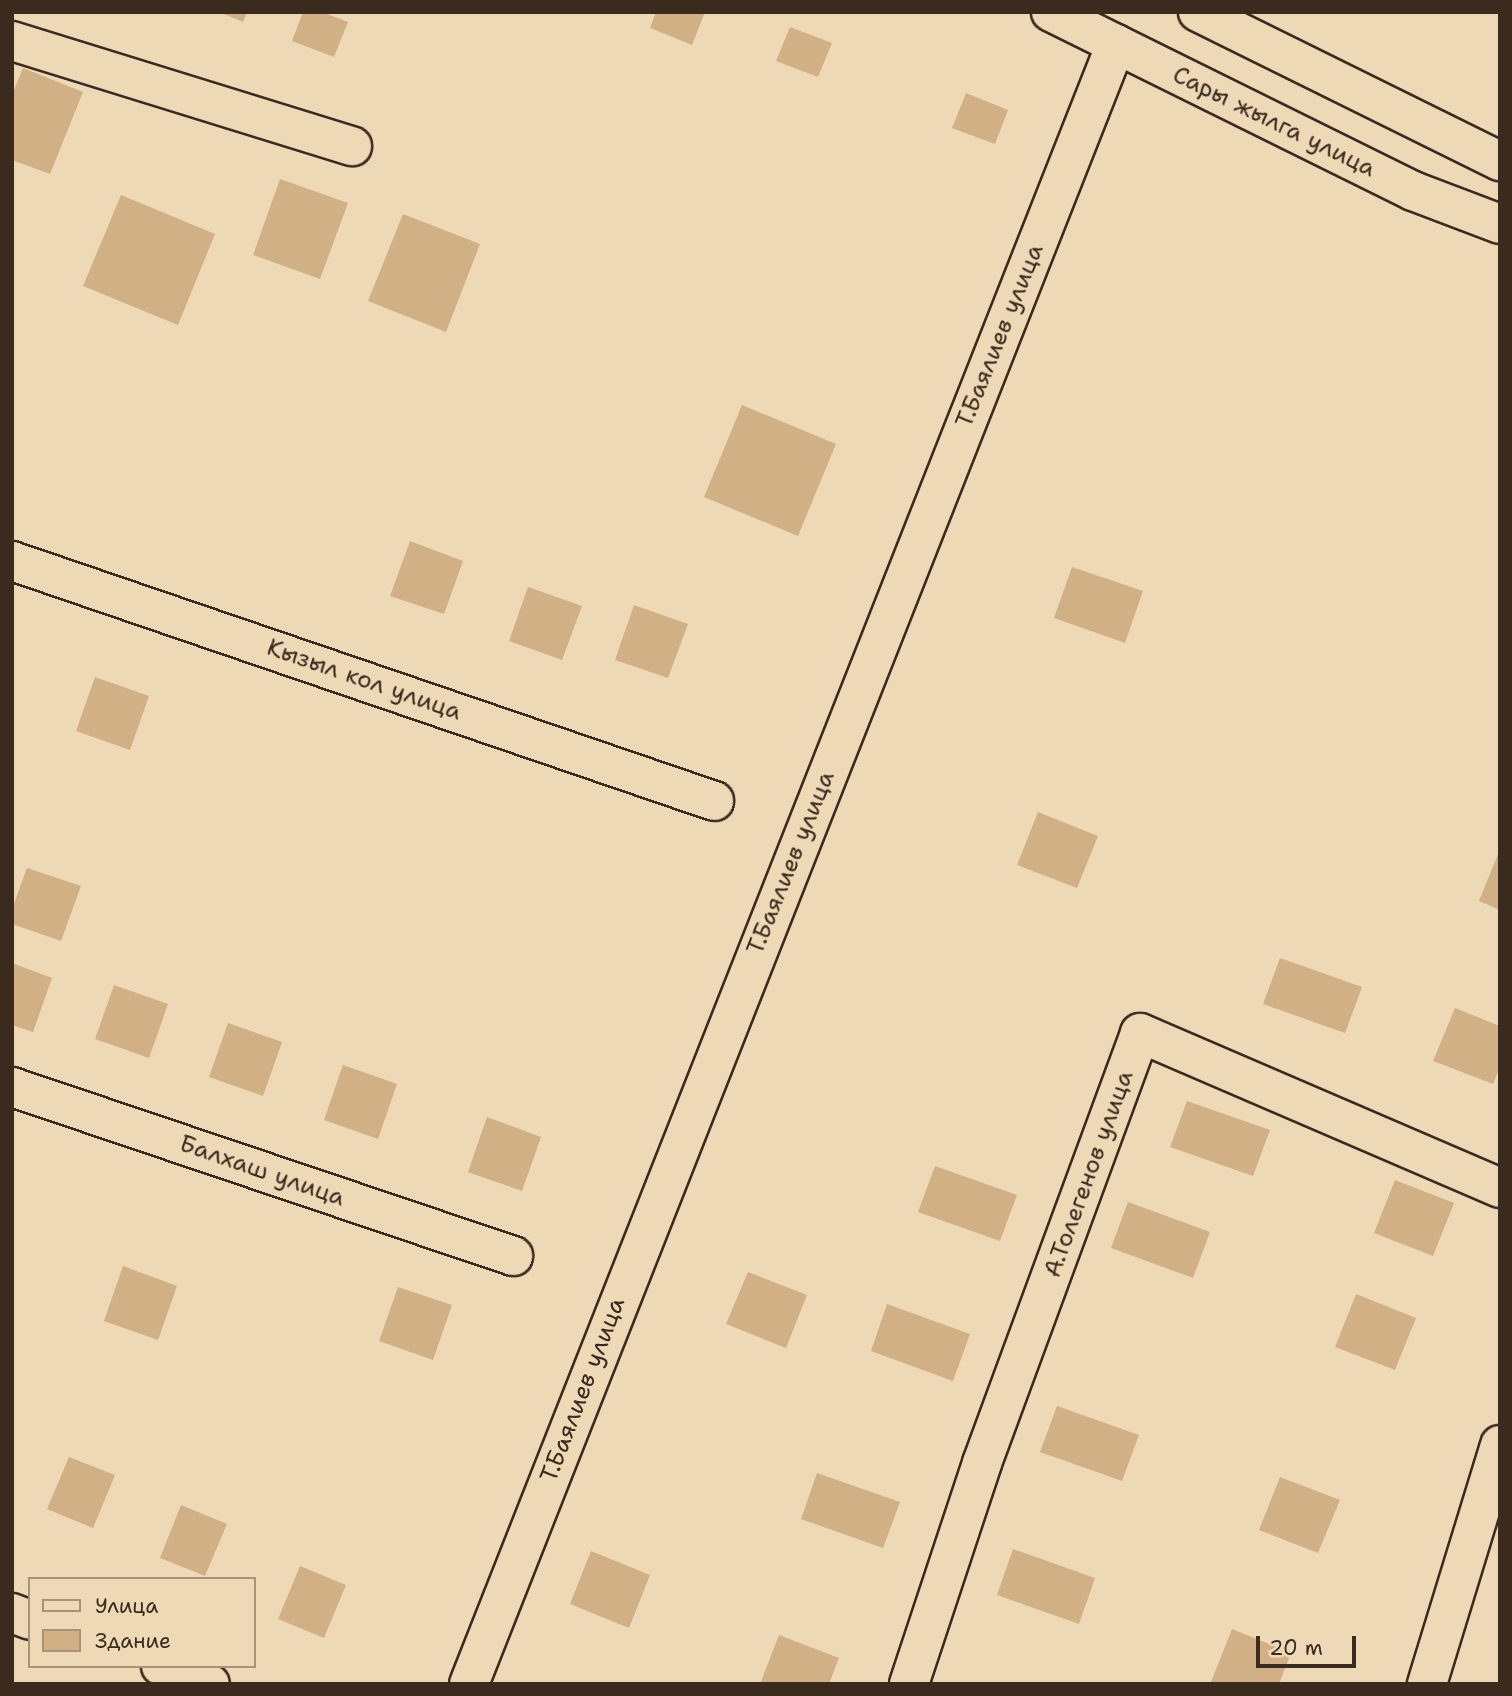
<!DOCTYPE html>
<html>
<head>
<meta charset="utf-8">
<style>
	body { margin:0 }
	#map { position:relative; width:1512px; height:1696px; overflow:hidden; background:#eed9b7; font-family:"Shantell Sans",sans-serif }
	div>[style] { position:absolute }
	[style*='--x'] { left:calc(var(--x)*1px); top:calc(var(--y)*1px); width:calc(var(--w)*1px); rotate:calc(var(--a)*1deg) }
	.building>* { inset:0; background:#d2b085 }
	.roads { filter:drop-shadow(2px 0 #3b2a1e) drop-shadow(-2px 0 #3b2a1e) drop-shadow(0 2px #3b2a1e) drop-shadow(0 -2px #3b2a1e) }
	.minor>* { height:38px; margin:-19px; padding:0 19px; transform-origin:19px; border-radius:19px; background:#eed9b7 }
	.secondary>* { height:38px; margin:-19px; padding:0 19px; transform-origin:19px; border-radius:19px; background:#eed9b7 }
	span { translate:-50% -50%; white-space:nowrap; text-align:center; line-height:1.15; -webkit-text-stroke:6px #eed9b7; paint-order:stroke }
	.street-label { font-size:24px; color:#3b2a1e }
	.frame { position:absolute; inset:0; border:14px solid #3b2a1e; pointer-events:none }
	.legend { position:absolute; left:28px; top:1577px; width:228px; height:91px; box-sizing:border-box; background:#eed9b7; border:2px solid #a6937a; margin:0; padding:9px 12px; list-style:none; font-size:21px; color:#3b2a1e }
	.legend li { display:flex; align-items:center; gap:14px; height:35px }
	.legend b { width:35px; border:2px solid #a6937a }
	.scale { position:absolute; left:1256px; top:1636px; width:100px; height:32px; box-sizing:border-box; border:4px solid #3b2a1e; border-top:0; padding-left:9px; font-size:21px; line-height:24px; white-space:nowrap; color:#3b2a1e; -webkit-text-stroke:5px #eed9b7; paint-order:stroke }
</style>
</head>
<body>
<div id="map">
	<div class="building">
		<div style="clip-path:polygon(219px 12px,247px 12px,243px 22px)"></div>
		<div style="clip-path:polygon(303px 12px,322px 12px,348px 22px,334px 57px,292px 41px)"></div>
		<div style="clip-path:polygon(656px 12px,705px 12px,692px 45px,650px 28px)"></div>
		<div style="clip-path:polygon(790px 27px,832px 43px,818px 77px,776px 61px)"></div>
		<div style="clip-path:polygon(23px 68px,83px 92px,50px 174px,12px 160px,12px 95px)"></div>
		<div style="clip-path:polygon(966px 93px,1008px 110px,995px 144px,952px 128px)"></div>
		<div style="clip-path:polygon(280px 179px,348px 203px,320px 279px,253px 255px)"></div>
		<div style="clip-path:polygon(121px 195px,215px 234px,178px 325px,83px 286px)"></div>
		<div style="clip-path:polygon(403px 214px,480px 244px,446px 332px,368px 301px)"></div>
		<div style="clip-path:polygon(742px 405px,836px 444px,798px 536px,704px 497px)"></div>
		<div style="clip-path:polygon(410px 541px,463px 561px,444px 614px,390px 596px)"></div>
		<div style="clip-path:polygon(1072px 567px,1143px 591px,1125px 643px,1054px 618px)"></div>
		<div style="clip-path:polygon(528px 587px,582px 606px,562px 660px,509px 641px)"></div>
		<div style="clip-path:polygon(634px 605px,688px 624px,668px 678px,615px 660px)"></div>
		<div style="clip-path:polygon(95px 677px,149px 696px,130px 750px,76px 731px)"></div>
		<div style="clip-path:polygon(1038px 812px,1098px 836px,1077px 888px,1017px 865px)"></div>
		<div style="clip-path:polygon(1500px 849px,1500px 910px,1479px 901px)"></div>
		<div style="clip-path:polygon(27px 868px,81px 886px,61px 941px,12px 924px,12px 909px)"></div>
		<div style="clip-path:polygon(1280px 958px,1362px 987px,1345px 1033px,1263px 1004px)"></div>
		<div style="clip-path:polygon(12px 963px,52px 978px,33px 1032px,12px 1025px)"></div>
		<div style="clip-path:polygon(114px 985px,168px 1004px,149px 1058px,95px 1039px)"></div>
		<div style="clip-path:polygon(1455px 1008px,1500px 1026px,1500px 1067px,1493px 1084px,1433px 1061px)"></div>
		<div style="clip-path:polygon(228px 1023px,282px 1042px,263px 1096px,209px 1077px)"></div>
		<div style="clip-path:polygon(343px 1065px,397px 1084px,378px 1139px,324px 1120px)"></div>
		<div style="clip-path:polygon(1187px 1101px,1270px 1130px,1253px 1176px,1170px 1147px)"></div>
		<div style="clip-path:polygon(487px 1117px,541px 1137px,522px 1191px,468px 1172px)"></div>
		<div style="clip-path:polygon(935px 1166px,1017px 1195px,1000px 1241px,918px 1212px)"></div>
		<div style="clip-path:polygon(1395px 1180px,1454px 1203px,1433px 1256px,1374px 1233px)"></div>
		<div style="clip-path:polygon(1128px 1202px,1210px 1232px,1193px 1278px,1111px 1248px)"></div>
		<div style="clip-path:polygon(123px 1266px,177px 1286px,158px 1340px,104px 1321px)"></div>
		<div style="clip-path:polygon(748px 1272px,807px 1295px,786px 1348px,726px 1324px)"></div>
		<div style="clip-path:polygon(398px 1287px,452px 1305px,433px 1360px,379px 1341px)"></div>
		<div style="clip-path:polygon(1356px 1294px,1416px 1318px,1395px 1370px,1335px 1347px)"></div>
		<div style="clip-path:polygon(887px 1304px,970px 1334px,953px 1381px,871px 1351px)"></div>
		<div style="clip-path:polygon(1057px 1406px,1139px 1435px,1122px 1481px,1040px 1452px)"></div>
		<div style="clip-path:polygon(69px 1457px,115px 1475px,93px 1528px,47px 1509px)"></div>
		<div style="clip-path:polygon(817px 1473px,900px 1502px,883px 1548px,801px 1519px)"></div>
		<div style="clip-path:polygon(1280px 1477px,1340px 1500px,1318px 1553px,1259px 1530px)"></div>
		<div style="clip-path:polygon(181px 1505px,227px 1524px,205px 1576px,160px 1558px)"></div>
		<div style="clip-path:polygon(1013px 1549px,1095px 1578px,1079px 1624px,997px 1595px)"></div>
		<div style="clip-path:polygon(591px 1551px,650px 1575px,629px 1628px,570px 1604px)"></div>
		<div style="clip-path:polygon(300px 1566px,346px 1585px,324px 1638px,278px 1619px)"></div>
		<div style="clip-path:polygon(1232px 1629px,1291px 1653px,1279px 1684px,1211px 1682px)"></div>
		<div style="clip-path:polygon(779px 1635px,839px 1658px,829px 1684px,760px 1684px)"></div>
	</div>
	<div class="roads">
		<div class="minor">
			<div style="--x:12;--y:41;--w:356;--a:17.2"></div>
			<div style="--x:12;--y:561;--w:742;--a:18.87"></div>
			<div style="--x:12;--y:1087;--w:529;--a:18.64"></div>
			<div style="--x:12;--y:1613;--w:19;--a:21"></div>
			<div style="--x:161;--y:1666;--w:52;--a:20.2"></div>
			<div style="--x:469;--y:1684;--w:1763;--a:-68.47"></div>
			<div style="--x:909;--y:1684;--w:233;--a:-71.7"></div>
			<div style="--x:982;--y:1463;--w:458;--a:-69.8"></div>
			<div style="--x:1140;--y:1033;--w:392;--a:23.3"></div>
		</div>
		<div class="secondary">
			<div style="--x:1051;--y:12;--w:404;--a:26.3"></div>
			<div style="--x:1413;--y:191;--w:93;--a:20.8"></div>
			<div style="--x:1198;--y:12;--w:337;--a:26.3"></div>
			<div style="--x:1427;--y:1684;--w:250;--a:-73"></div>
		</div>
	</div>
	<div class="street-label">
		<span style="left:1274px;top:122px;rotate:26deg">Сары жылга улица</span>
		<span style="left:1000px;top:336px;rotate:-68deg">Т.Баялиев улица</span>
		<span style="left:364px;top:680px;rotate:19deg">Кызыл кол улица</span>
		<span style="left:791px;top:863px;rotate:-68deg">Т.Баялиев улица</span>
		<span style="left:262px;top:1171px;rotate:19deg">Балхаш улица</span>
		<span style="left:1089px;top:1174px;rotate:-70deg">А.Толегенов улица</span>
		<span style="left:583px;top:1390px;rotate:-69deg">Т.Баялиев улица</span>
	</div>
	<div class="frame"></div>
	<ul class="legend">
	<li><b style="height:9px;background:#eed9b7"></b>Улица</li>
	<li><b style="height:19px;background:#d2b085"></b>Здание</li>
	</ul>
	<div class="scale">20 m</div>
</div>
</body>
</html>
